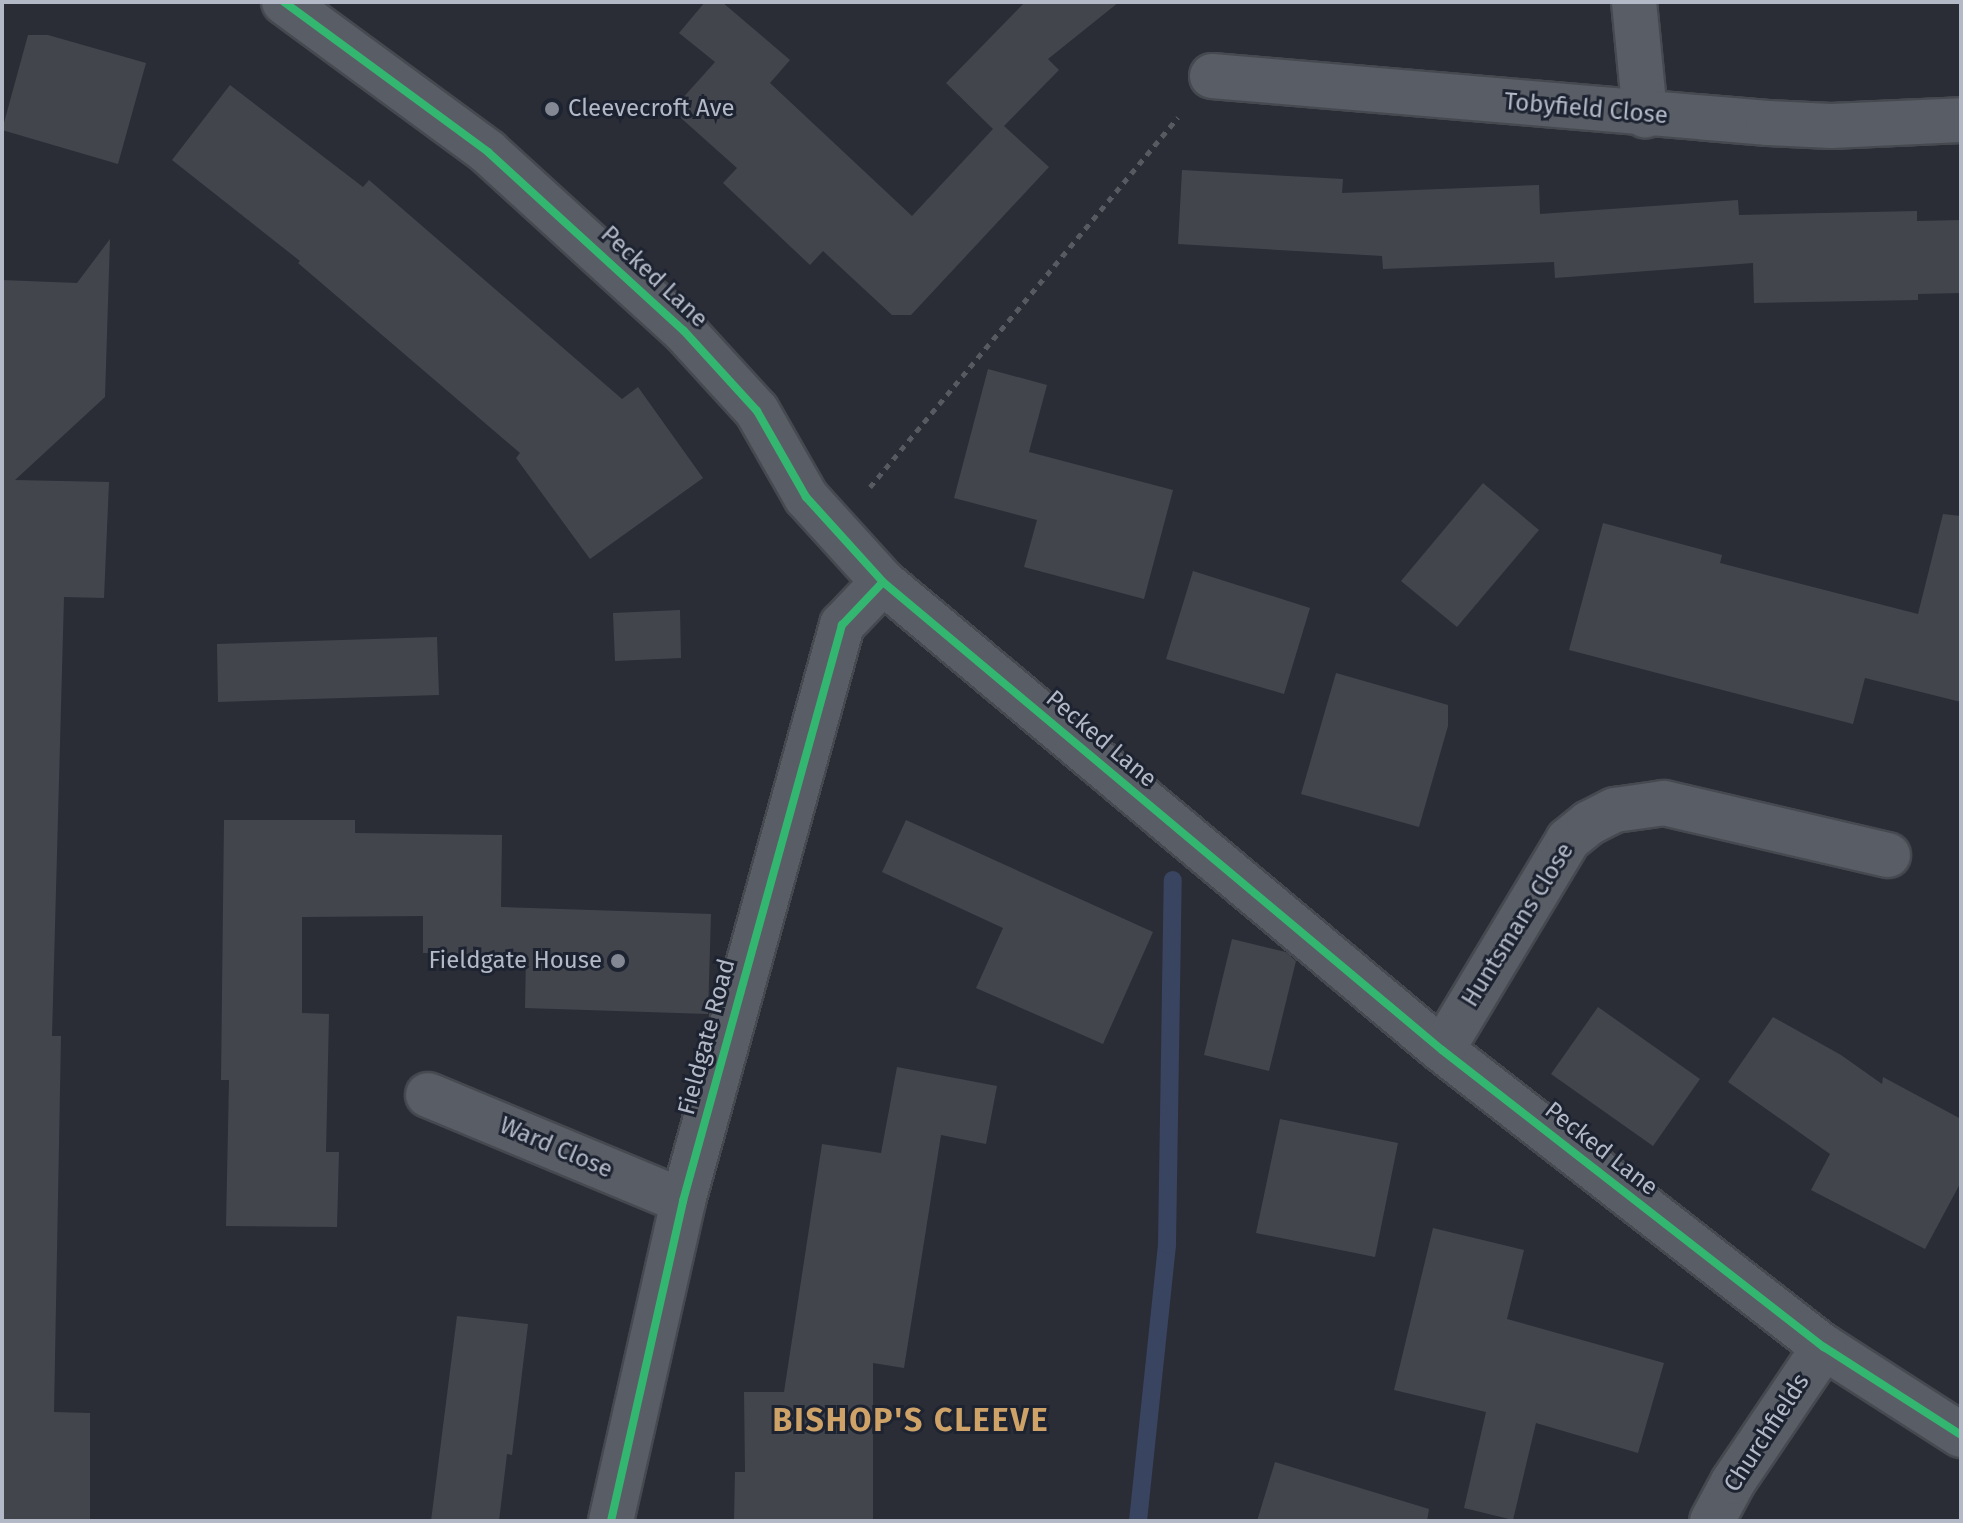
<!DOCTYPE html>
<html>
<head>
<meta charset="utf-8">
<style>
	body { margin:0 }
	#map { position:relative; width:1963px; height:1523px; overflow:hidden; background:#2a2d36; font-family:"Fira Sans",sans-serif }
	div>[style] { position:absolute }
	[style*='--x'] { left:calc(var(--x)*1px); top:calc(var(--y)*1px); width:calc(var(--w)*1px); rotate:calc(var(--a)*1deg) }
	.stream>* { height:18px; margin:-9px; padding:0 9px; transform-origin:9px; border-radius:9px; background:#394460 }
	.building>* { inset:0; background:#43454d }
	.path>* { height:5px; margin-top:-2.5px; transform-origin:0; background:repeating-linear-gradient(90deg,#575b61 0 6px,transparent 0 12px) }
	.roads { filter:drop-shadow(2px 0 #464950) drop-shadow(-2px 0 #464950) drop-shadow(0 2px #464950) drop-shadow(0 -2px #464950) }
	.minor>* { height:44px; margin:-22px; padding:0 22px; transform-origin:22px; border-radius:22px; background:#595d65 }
	.cycleway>* { height:8px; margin:-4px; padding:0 4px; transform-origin:4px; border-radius:4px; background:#33b770 }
	.dots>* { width:22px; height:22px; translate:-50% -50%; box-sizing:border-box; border:4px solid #1d2331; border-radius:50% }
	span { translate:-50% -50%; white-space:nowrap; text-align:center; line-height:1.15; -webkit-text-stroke:6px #1d2331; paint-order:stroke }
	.poi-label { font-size:24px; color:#b4b9c7 }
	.left { translate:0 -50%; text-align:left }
	.right { translate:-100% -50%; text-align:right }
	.street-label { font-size:24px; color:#b4b9c7 }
	.district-label { font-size:32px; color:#cfa367; font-weight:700; letter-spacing:2px }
	.frame { position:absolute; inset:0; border:4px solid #b4b9c7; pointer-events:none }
</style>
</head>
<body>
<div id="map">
	<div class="stream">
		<div style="--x:1138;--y:1521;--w:279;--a:-84"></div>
		<div style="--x:1167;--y:1244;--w:364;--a:-89.1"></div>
	</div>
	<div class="building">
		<div style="clip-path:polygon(705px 2px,722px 2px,790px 60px,770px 83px,912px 216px,993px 129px,946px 83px,1025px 2px,1119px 2px,1048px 59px,1059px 70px,1004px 126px,1049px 167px,911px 315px,892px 315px,823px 251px,810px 265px,723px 183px,737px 168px,672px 110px,715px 62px,679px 33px)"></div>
		<div style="clip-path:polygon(28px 35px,48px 35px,146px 63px,118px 164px,2px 130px)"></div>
		<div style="clip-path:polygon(230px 85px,363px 187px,369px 180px,622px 399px,638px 387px,703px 478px,590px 559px,516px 458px,520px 453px,298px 263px,300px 261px,172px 160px)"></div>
		<div style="clip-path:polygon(1182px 170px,1343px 179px,1342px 193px,1539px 185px,1540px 214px,1738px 200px,1739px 215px,1917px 211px,1917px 221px,1961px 220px,1961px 293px,1918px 294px,1918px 300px,1754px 303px,1753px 263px,1555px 278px,1554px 262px,1383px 269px,1382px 256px,1178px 244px)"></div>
		<div style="clip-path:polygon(110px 239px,105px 397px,15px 480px,109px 482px,104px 598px,64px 597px,52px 1036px,61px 1036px,54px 1412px,90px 1413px,90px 1521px,2px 1521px,2px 280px,77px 283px)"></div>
		<div style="clip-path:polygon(988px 369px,1047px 385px,1029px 452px,1173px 490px,1144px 599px,1024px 567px,1037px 520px,954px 498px)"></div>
		<div style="clip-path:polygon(1483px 483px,1539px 530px,1457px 627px,1401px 581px)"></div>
		<div style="clip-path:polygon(1943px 514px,1961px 516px,1961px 702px,1865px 678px,1853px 724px,1569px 650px,1603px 523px,1722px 555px,1720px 563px,1918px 614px)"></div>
		<div style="clip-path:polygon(1193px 571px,1310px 608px,1284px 694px,1166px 659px)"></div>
		<div style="clip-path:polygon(680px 610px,681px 658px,615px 661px,613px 613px)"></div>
		<div style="clip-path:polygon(437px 637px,439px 695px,218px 702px,217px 644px)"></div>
		<div style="clip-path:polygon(1336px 673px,1448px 705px,1448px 726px,1419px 827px,1301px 794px)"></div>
		<div style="clip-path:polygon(224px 820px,355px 820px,355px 833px,502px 835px,501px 907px,711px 914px,708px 1014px,525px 1008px,526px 955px,423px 953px,423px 916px,302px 917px,302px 1013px,329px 1014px,326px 1152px,339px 1152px,337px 1227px,226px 1226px,229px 1080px,221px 1080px)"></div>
		<div style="clip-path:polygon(906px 820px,1153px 932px,1103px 1044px,976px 988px,1003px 928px,882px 872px)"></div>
		<div style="clip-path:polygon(1232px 939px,1286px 952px,1296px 961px,1269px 1071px,1204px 1055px)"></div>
		<div style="clip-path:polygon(1598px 1007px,1700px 1079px,1653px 1146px,1551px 1074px)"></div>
		<div style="clip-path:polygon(1773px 1017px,1841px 1055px,1882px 1084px,1883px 1077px,1961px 1119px,1961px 1182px,1925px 1249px,1811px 1190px,1830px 1154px,1728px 1082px)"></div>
		<div style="clip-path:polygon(897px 1067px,997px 1086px,986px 1144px,941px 1135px,904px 1368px,873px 1363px,873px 1521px,734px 1521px,735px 1472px,745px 1472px,744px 1392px,784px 1392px,822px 1144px,881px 1153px)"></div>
		<div style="clip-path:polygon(1280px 1119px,1398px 1143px,1375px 1257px,1256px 1233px)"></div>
		<div style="clip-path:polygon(1433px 1228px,1524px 1250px,1507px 1319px,1664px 1363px,1638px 1453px,1536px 1423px,1513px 1520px,1464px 1508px,1486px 1412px,1394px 1390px)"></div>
		<div style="clip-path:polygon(457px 1316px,528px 1324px,512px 1455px,507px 1454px,499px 1521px,431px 1521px)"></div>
		<div style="clip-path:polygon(1275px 1462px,1429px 1509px,1427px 1521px,1257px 1521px)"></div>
	</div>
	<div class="path">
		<div style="--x:870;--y:487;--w:481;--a:-50.2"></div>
	</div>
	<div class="roads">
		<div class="minor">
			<div style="--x:284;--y:2;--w:253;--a:36.3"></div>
			<div style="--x:488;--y:152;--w:265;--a:42.4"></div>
			<div style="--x:684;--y:331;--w:108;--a:47.6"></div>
			<div style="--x:757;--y:411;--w:99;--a:60.3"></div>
			<div style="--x:806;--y:497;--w:115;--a:47.8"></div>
			<div style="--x:883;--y:582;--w:729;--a:39.94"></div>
			<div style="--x:1442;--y:1050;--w:484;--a:37.9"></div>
			<div style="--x:1824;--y:1347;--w:163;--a:32.7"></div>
			<div style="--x:1634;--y:2;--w:114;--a:84.4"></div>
			<div style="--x:1212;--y:76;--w:558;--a:4.83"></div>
			<div style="--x:1768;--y:123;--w:63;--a:2.7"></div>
			<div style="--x:1831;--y:126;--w:130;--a:-2.6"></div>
			<div style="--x:1442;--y:1050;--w:245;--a:-59"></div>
			<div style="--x:1568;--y:840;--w:27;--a:-39"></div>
			<div style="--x:1589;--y:823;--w:29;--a:-27"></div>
			<div style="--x:1615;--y:810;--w:49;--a:-8.1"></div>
			<div style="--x:1664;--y:803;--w:230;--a:13.1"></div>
			<div style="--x:428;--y:1095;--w:276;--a:22.6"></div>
			<div style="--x:611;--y:1521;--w:328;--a:-77.3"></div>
			<div style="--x:683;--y:1201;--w:598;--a:-74.57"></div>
			<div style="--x:842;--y:625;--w:59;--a:-46.4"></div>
			<div style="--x:1712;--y:1521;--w:44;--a:-61.7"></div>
			<div style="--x:1733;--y:1482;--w:163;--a:-56"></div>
		</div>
	</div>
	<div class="cycleway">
		<div style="--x:284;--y:2;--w:253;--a:36.3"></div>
		<div style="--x:488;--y:152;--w:265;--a:42.4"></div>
		<div style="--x:684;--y:331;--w:108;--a:47.6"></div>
		<div style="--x:757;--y:411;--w:99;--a:60.3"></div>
		<div style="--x:806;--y:497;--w:115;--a:47.8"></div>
		<div style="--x:883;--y:582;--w:729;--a:39.94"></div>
		<div style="--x:1442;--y:1050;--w:484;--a:37.9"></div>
		<div style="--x:1824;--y:1347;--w:163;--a:32.7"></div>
		<div style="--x:611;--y:1521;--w:328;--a:-77.3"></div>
		<div style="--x:683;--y:1201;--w:598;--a:-74.57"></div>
		<div style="--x:842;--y:625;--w:59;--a:-46.4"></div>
	</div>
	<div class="dots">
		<div style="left:552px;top:109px;background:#848894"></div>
		<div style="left:618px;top:961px;background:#848894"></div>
	</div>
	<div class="poi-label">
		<span class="left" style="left:568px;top:109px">Cleevecroft Ave</span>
		<span class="right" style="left:602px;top:961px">Fieldgate House</span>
	</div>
	<div class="street-label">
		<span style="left:1586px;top:109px;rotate:5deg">Tobyfield Close</span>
		<span style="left:654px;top:277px;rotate:43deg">Pecked Lane</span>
		<span style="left:1101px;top:739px;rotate:40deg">Pecked Lane</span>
		<span style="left:1518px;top:925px;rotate:-58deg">Huntsmans Close</span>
		<span style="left:707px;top:1037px;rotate:-75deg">Fieldgate Road</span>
		<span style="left:556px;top:1148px;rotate:23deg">Ward Close</span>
		<span style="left:1601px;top:1149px;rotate:38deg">Pecked Lane</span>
		<span style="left:1767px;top:1433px;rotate:-57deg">Churchfields</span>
	</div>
	<div class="district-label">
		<span style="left:911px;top:1420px">BISHOP'S CLEEVE</span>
	</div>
	<div class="frame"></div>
</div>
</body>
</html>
